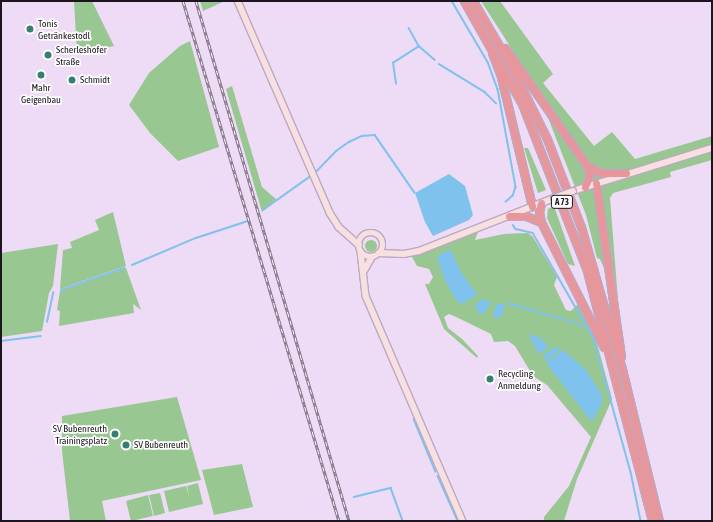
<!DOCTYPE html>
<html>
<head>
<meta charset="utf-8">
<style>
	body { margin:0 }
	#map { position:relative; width:713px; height:522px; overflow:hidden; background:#eedbf6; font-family:"Asap Condensed",sans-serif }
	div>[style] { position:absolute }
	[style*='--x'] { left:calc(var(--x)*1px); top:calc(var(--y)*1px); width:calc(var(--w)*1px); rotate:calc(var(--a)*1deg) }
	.green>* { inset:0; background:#99c792 }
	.round { border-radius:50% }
	.water>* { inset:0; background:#7fc2ed }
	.stream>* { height:1.5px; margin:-0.75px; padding:0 0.75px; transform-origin:0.75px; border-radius:0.75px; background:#7fc2ed }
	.roads { filter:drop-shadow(1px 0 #bba9c3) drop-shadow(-1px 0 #bba9c3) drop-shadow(0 1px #bba9c3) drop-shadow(0 -1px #bba9c3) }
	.secondary>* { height:5.5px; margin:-2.75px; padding:0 2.75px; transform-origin:2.75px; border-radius:2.75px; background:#f8e0e1 }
	.secondary>.ring { margin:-2.75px; padding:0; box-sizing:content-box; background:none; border:5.5px solid #f8e0e1; border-radius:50% }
	.highway>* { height:7px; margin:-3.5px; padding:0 3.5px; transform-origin:3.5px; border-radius:3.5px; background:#e7979c }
	.rail>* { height:3px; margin-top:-1.5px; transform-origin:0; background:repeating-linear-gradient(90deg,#fff 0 4.5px,#827587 0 9px); box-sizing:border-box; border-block:1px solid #827587 }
	.bridges { filter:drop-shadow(1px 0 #bba9c3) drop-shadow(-1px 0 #bba9c3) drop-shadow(0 1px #bba9c3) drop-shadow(0 -1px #bba9c3) }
	.secondary-bridge>* { height:5.5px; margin:-2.75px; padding:0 2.75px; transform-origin:2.75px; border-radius:2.75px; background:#f8e0e1 }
	.dots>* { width:11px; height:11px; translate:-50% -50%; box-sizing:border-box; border:2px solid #fff; border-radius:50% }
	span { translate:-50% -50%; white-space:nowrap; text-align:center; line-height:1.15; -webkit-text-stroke:3.5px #fff; paint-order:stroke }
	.shield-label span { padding:1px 3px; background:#fff; border:1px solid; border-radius:3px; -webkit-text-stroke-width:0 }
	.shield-label { font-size:9px; color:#1c151f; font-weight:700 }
	.poi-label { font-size:10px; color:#1c151f }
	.left { translate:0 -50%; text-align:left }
	.right { translate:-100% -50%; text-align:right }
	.frame { position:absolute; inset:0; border:2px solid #1c151f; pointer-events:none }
</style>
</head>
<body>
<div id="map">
	<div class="green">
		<div style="clip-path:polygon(74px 1px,92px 1px,114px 46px,77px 54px)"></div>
		<div style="clip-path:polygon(200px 1px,225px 1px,203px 11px)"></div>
		<div style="clip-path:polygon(481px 1px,500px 1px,553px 74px,543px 83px,594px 146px,612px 132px,635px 159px,712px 136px,712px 160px,670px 172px,671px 177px,613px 193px,610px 198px,618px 300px,600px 259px,597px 258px,586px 215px,536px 87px)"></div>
		<div style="clip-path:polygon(190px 41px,219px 147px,178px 161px,150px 133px,129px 105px,149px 73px,180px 46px)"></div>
		<div style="clip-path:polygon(232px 86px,262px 187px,277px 200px,262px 212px,226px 89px)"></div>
		<div style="clip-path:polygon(524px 148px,528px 148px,546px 190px,538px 193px)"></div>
		<div style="clip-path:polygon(554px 206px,575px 266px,568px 264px,547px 218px,548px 209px)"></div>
		<div style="clip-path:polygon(113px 212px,126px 266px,60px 289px,63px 250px,72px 248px,70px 242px,99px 230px,95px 220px)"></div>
		<div style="clip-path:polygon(478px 232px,475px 240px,504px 234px,528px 233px,533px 237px,557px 277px,554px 285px,566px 310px,571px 311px,579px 303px,597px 343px,612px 399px,577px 479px,564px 521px,544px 521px,544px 517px,569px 486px,591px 437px,547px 385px,533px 376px,515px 346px,508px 341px,494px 342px,491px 334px,454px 316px,449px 314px,444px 317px,448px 328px,462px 339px,478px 356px,477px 358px,444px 329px,425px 284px,429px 284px,433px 277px,429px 269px,417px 266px,411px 255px)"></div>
		<div class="round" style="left:365px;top:240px;width:12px;height:12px"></div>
		<div style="clip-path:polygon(58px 244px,53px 286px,49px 293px,42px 331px,1px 337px,1px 253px)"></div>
		<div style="clip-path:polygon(126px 268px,141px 310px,133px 304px,134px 313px,59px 326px,60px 311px,57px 310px,60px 291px)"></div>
		<div style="clip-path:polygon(177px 397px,201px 480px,102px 501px,106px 521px,70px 521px,62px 451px,62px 416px)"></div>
		<div style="clip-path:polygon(242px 464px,253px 507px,214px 515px,202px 470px)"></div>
		<div style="clip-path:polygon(198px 483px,203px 504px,169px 512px,164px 491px,186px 486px,189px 496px,187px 486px)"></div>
		<div style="clip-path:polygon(160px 493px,165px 513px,154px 516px,149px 495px)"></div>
		<div style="clip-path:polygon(148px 495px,153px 516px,131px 521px,126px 501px,137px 498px,140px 508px,137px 498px)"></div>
	</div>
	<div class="water">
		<div style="clip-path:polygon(449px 174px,465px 186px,473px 215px,469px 220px,433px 236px,425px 222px,415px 193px)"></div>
		<div style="clip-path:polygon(450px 249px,462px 274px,477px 294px,463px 304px,458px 302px,445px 281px,437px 257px)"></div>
		<div style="clip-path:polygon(481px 299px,491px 302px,484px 314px,479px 313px,475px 306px)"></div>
		<div style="clip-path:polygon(496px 304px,505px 304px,501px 318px,493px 317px)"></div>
		<div style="clip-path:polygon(528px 334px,540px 338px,549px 347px,539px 354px)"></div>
		<div style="clip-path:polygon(555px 347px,561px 349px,546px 361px,543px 356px)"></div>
		<div style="clip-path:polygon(563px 350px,586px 370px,602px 395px,602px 403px,592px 422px,546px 363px)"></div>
	</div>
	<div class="stream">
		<div style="--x:452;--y:1;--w:71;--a:59.5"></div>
		<div style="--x:488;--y:62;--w:29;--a:70"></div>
		<div style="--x:498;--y:89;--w:100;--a:79.6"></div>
		<div style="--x:516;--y:187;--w:9;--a:108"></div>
		<div style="--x:513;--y:196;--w:9;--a:139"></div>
		<div style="--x:409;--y:28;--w:21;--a:61"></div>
		<div style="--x:439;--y:64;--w:54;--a:31.3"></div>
		<div style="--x:485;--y:92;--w:16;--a:45"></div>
		<div style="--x:396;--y:84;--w:21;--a:-98"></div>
		<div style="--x:393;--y:63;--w:31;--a:-33"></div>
		<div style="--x:419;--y:46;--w:21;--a:41"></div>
		<div style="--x:315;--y:173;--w:30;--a:-46"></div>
		<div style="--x:336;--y:151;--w:16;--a:-35"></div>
		<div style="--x:349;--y:142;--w:14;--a:-25"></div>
		<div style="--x:362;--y:136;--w:13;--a:-4"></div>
		<div style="--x:375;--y:135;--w:70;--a:55.4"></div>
		<div style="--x:263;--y:210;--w:60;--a:-35.5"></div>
		<div style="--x:513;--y:225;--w:5;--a:53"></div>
		<div style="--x:516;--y:229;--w:17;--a:13"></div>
		<div style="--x:533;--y:233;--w:122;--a:60.1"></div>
		<div style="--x:594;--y:339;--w:138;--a:74.5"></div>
		<div style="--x:631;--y:472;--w:50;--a:78.5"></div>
		<div style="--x:132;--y:265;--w:69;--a:-22.9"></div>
		<div style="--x:196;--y:238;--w:55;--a:-18.1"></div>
		<div style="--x:61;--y:290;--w:67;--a:-19.2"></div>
		<div style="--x:508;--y:303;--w:77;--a:16.6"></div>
		<div style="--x:47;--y:322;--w:30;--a:-78"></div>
		<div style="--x:1;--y:341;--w:40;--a:-7.1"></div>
		<div style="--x:414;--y:419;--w:57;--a:67.5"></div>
		<div style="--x:438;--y:476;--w:49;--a:66"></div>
		<div style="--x:354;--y:497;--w:38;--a:-14"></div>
		<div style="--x:391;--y:488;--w:35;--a:70"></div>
	</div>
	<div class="roads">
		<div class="secondary">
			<div style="--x:238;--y:1;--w:231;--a:66.5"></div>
			<div style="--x:330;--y:213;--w:17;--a:57"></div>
			<div style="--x:339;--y:227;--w:27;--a:42"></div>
			<div style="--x:573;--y:191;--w:145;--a:-17.2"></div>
			<div class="ring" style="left:359px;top:233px;width:18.5px;height:18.5px"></div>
			<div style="--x:361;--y:252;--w:44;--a:83.5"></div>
			<div style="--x:366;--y:296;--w:245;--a:66.7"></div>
			<div style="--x:379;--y:253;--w:25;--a:2"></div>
			<div style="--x:404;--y:254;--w:15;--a:-11"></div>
			<div style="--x:419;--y:251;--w:145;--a:-21.4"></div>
			<div style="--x:364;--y:271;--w:16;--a:-60"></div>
		</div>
		<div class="highway">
			<div style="--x:464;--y:1;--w:118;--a:60.6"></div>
			<div style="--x:522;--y:104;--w:179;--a:68.7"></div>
			<div style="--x:587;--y:271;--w:258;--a:75.4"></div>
			<div style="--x:473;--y:1;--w:78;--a:59.8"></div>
			<div style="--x:512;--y:68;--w:79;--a:63.8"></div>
			<div style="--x:547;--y:139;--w:94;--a:68.9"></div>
			<div style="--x:581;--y:227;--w:148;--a:73.9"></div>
			<div style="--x:622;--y:369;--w:156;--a:76.3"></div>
			<div style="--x:505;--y:48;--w:144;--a:55.2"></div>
			<div style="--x:587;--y:166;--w:9;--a:72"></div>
			<div style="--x:590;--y:175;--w:13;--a:113"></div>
			<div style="--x:492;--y:53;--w:26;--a:69"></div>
			<div style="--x:501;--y:77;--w:133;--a:76.5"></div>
			<div style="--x:587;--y:166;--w:17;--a:25"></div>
			<div style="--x:602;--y:173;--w:24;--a:0"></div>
			<div style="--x:596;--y:183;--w:175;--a:81.8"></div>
			<div style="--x:541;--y:203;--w:9;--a:103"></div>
			<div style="--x:539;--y:212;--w:10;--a:79"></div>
			<div style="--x:541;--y:222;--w:140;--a:63.3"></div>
			<div style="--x:509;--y:216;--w:17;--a:0"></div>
			<div style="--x:526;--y:216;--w:16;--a:22"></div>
		</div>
	</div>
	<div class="rail">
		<div style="--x:183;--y:1;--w:543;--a:73.3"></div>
		<div style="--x:196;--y:1;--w:542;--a:73.6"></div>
	</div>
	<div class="bridges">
		<div class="secondary-bridge">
			<div style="--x:554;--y:198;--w:20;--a:-20"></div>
		</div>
	</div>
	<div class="dots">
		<div style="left:30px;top:29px;background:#387e75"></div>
		<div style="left:48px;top:55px;background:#387e75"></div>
		<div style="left:41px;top:75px;background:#387e75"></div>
		<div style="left:72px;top:80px;background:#387e75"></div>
		<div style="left:490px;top:379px;background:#387e75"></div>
		<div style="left:115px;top:434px;background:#387e75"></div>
		<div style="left:126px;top:445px;background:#387e75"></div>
	</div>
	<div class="shield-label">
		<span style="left:562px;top:202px">A 73</span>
	</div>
	<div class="poi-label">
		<span class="left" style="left:38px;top:29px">Tonis<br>Getränkestodl</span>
		<span class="left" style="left:56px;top:55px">Scherleshofer<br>Straße</span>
		<span class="left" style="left:80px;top:80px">Schmidt</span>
		<span style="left:41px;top:93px">Mahr<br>Geigenbau</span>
		<span class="left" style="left:498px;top:379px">Recycling<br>Anmeldung</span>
		<span class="right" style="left:107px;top:434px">SV Bubenreuth<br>Trainingsplatz</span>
		<span class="left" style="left:134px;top:445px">SV Bubenreuth</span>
	</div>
	<div class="frame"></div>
</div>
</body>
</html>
